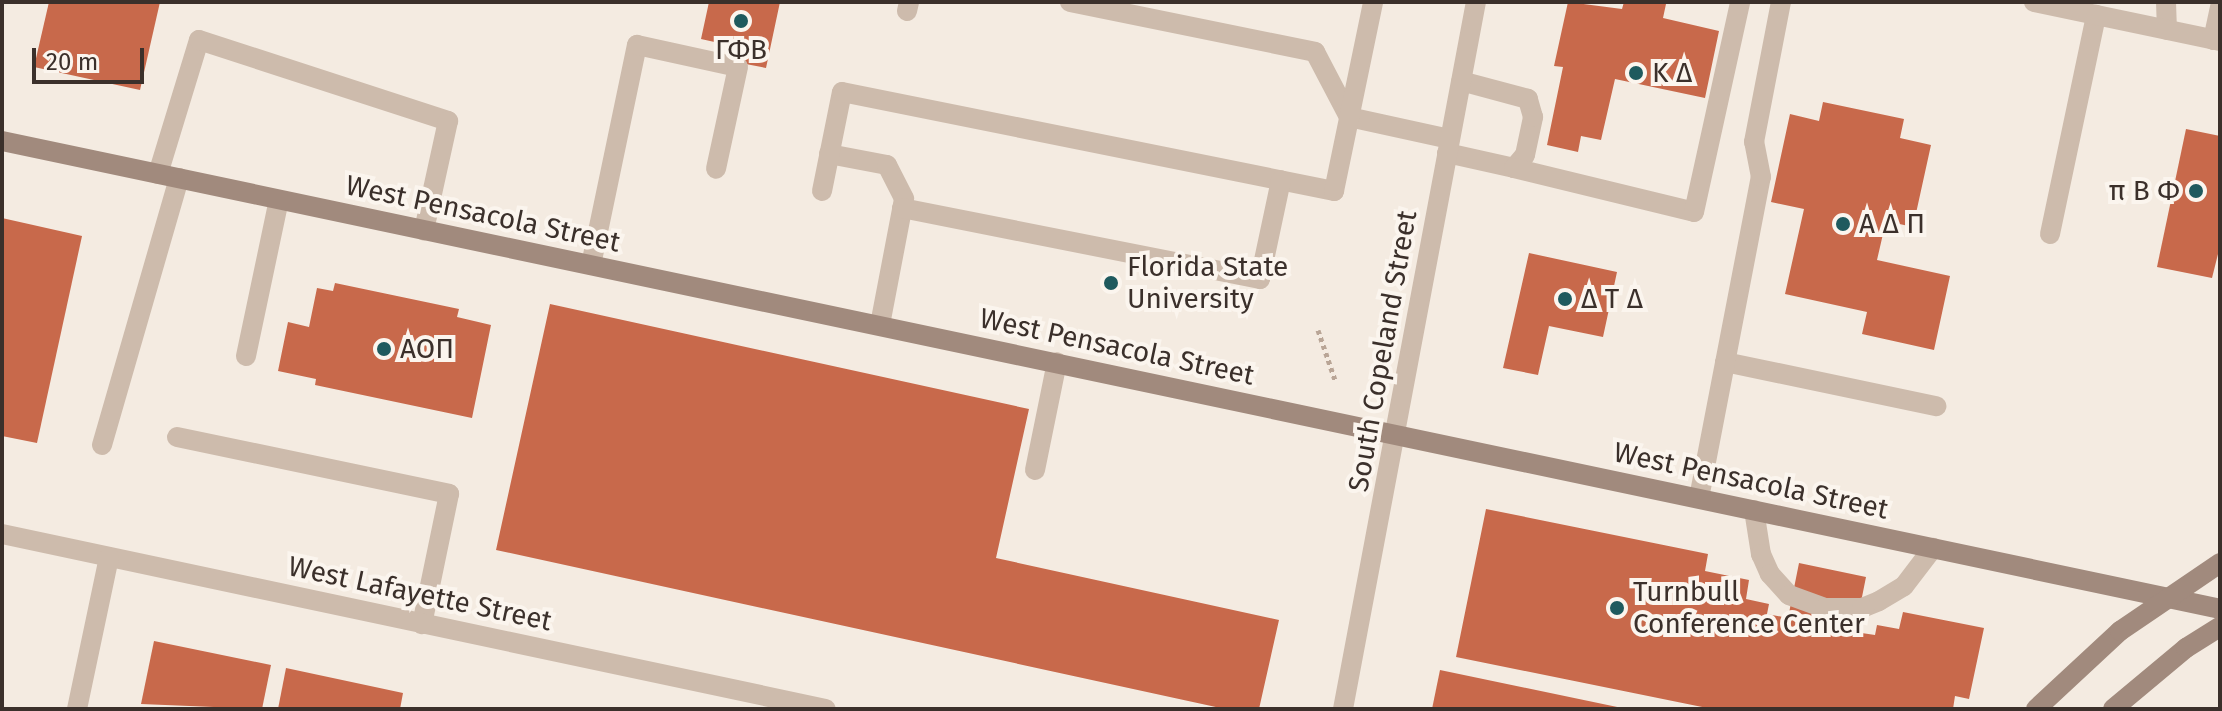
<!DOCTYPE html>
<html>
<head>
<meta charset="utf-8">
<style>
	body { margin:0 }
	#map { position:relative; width:2222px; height:711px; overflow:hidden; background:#f4ebe1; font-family:"Fira Sans",sans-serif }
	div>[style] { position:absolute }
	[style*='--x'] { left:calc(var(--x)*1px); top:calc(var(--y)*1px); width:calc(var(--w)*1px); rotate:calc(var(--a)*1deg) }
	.building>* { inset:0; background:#c8694b }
	.path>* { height:5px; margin-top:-2.5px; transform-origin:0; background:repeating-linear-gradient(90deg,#b9a596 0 4px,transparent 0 8px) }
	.service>* { height:20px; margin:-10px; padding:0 10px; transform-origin:10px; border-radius:10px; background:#cdbbac }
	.minor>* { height:20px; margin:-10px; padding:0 10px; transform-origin:10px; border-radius:10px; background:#cdbbac }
	.tertiary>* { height:20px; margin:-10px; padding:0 10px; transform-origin:10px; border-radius:10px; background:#cdbbac }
	.secondary>* { height:20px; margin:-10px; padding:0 10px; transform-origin:10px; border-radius:10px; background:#a18a7d }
	.dots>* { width:22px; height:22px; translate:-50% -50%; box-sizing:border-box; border:4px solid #fbf5ee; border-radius:50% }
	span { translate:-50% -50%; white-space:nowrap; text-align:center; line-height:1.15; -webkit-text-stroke:8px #fbf5ee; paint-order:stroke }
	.poi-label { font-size:28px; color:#3b302b }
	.left { translate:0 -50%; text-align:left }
	.right { translate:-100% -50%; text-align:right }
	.street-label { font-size:28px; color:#3b302b }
	.frame { position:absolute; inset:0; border:4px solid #3b302b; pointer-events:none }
	.scale { position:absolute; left:32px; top:48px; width:112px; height:36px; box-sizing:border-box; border:4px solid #3b302b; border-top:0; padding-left:10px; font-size:24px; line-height:28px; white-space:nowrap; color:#3b302b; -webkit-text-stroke:6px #fbf5ee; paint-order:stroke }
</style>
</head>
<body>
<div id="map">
	<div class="building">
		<div style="clip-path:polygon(49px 2px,160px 2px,140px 90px,34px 67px)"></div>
		<div style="clip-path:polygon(709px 2px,780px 2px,766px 68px,725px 60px,728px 45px,701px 39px)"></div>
		<div style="clip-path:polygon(1568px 2px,1622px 9px,1624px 2px,1658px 2px,1666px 4px,1663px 18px,1719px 31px,1705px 98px,1615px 79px,1601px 140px,1581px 136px,1578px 152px,1547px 145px,1563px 67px,1554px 66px)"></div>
		<div style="clip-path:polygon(1823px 102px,1904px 119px,1900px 138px,1931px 145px,1913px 227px,1886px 221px,1877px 260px,1950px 276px,1934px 350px,1862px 334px,1867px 312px,1785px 294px,1804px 209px,1771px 202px,1790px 114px,1819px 121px)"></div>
		<div style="clip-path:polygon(2186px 129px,2220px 136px,2220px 246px,2212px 278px,2157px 267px)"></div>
		<div style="clip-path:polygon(2px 218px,82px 236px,37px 443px,2px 436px)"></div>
		<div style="clip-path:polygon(1529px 253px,1617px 272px,1603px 337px,1549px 326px,1538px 375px,1503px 368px)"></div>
		<div style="clip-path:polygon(335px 283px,459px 309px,457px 317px,491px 325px,472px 418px,315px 385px,316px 379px,278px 371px,288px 322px,309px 327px,317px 288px,333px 291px)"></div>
		<div style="clip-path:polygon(550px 304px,1029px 409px,996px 558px,1279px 620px,1259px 709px,1225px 709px,496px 550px)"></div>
		<div style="clip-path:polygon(1486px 509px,1708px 554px,1705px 571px,1749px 580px,1746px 599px,1769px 604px,1767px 614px,1788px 618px,1799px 563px,1866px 577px,1855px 632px,1875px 635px,1877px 625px,1899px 629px,1903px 612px,1984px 628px,1969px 699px,1955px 696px,1953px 709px,1712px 709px,1456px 657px)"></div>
		<div style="clip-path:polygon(154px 641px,271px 665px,262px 709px,141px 704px)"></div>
		<div style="clip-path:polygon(286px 668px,403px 693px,400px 709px,278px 709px)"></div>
		<div style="clip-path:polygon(1440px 670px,1622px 708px,1622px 709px,1432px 709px)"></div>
	</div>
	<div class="path">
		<div style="--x:1318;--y:330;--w:53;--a:71.2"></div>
	</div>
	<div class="service">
		<div style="--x:1070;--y:2;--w:250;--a:11.5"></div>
		<div style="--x:1315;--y:52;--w:73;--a:62.4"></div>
		<div style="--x:1349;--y:117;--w:103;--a:12.3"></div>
		<div style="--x:2166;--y:2;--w:28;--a:88"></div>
		<div style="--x:907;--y:11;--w:9;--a:-77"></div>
		<div style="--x:2213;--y:40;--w:34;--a:-78"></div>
		<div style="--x:1447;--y:153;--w:69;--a:12.6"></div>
		<div style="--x:1514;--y:168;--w:17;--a:-50"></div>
		<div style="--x:1525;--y:155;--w:39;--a:-78"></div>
		<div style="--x:1533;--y:117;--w:19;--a:-106"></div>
		<div style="--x:1528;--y:99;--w:69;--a:-165"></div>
		<div style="--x:829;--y:154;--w:59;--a:10.7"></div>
		<div style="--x:887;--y:165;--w:38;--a:63"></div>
		<div style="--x:904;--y:199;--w:128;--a:100.8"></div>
		<div style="--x:1514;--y:168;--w:185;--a:13.7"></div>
		<div style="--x:1694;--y:212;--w:215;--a:-77.6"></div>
		<div style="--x:158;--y:174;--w:140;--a:-73"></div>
		<div style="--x:199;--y:40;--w:262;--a:18"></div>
		<div style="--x:448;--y:121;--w:112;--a:102.4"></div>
		<div style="--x:822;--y:191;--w:101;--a:-78.6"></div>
		<div style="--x:842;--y:92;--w:502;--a:11.38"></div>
		<div style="--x:1334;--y:191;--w:193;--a:-78.3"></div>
		<div style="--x:902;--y:208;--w:365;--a:11.2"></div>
		<div style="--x:1260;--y:279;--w:101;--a:-78"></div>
		<div style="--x:2050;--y:234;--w:224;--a:-78.1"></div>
		<div style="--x:591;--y:265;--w:225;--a:-78.2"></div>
		<div style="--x:637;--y:45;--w:103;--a:12.3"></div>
		<div style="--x:738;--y:67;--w:104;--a:102.2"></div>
		<div style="--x:246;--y:356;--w:159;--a:-78.1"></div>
		<div style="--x:1725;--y:362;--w:216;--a:11.8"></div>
		<div style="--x:177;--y:437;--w:278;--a:11.8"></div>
		<div style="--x:449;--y:494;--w:133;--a:101.7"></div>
		<div style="--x:102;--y:445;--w:278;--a:-73.9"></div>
		<div style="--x:1035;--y:470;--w:110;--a:-78.5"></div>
		<div style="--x:1699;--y:498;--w:327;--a:-79.1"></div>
		<div style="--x:1761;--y:177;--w:36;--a:-101"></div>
		<div style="--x:1754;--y:142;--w:143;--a:-79.1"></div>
		<div style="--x:1754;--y:510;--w:45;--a:81"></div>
		<div style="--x:1761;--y:554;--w:22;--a:66"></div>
		<div style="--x:1770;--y:574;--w:28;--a:48"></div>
		<div style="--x:1789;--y:595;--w:38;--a:20"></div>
		<div style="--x:1825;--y:608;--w:37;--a:0"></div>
		<div style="--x:1862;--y:608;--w:18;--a:-22"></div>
		<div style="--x:1879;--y:601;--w:29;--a:-31"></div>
		<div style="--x:1904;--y:586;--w:48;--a:-52.7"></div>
	</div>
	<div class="minor">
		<div style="--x:2;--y:534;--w:842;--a:11.99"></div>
		<div style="--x:77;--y:709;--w:155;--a:-78.1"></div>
	</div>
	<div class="tertiary">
		<div style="--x:2034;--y:2;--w:190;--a:11.8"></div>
		<div style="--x:1343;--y:709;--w:719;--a:-79.35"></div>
	</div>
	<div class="secondary">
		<div style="--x:2;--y:141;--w:2267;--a:11.91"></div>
		<div style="--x:2036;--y:709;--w:115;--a:-42.9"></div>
		<div style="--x:2120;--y:631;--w:121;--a:-34.2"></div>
		<div style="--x:2113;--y:709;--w:95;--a:-39.9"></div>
		<div style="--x:2186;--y:648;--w:40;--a:-32"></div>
	</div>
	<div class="dots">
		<div style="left:741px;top:21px;background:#1f5a5e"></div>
		<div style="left:1636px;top:73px;background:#1f5a5e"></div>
		<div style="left:2196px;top:191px;background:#1f5a5e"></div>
		<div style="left:1843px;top:224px;background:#1f5a5e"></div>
		<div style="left:1111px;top:283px;background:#1f5a5e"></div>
		<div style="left:1565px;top:299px;background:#1f5a5e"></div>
		<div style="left:384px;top:349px;background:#1f5a5e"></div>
		<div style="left:1617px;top:608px;background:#1f5a5e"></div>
	</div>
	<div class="poi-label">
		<span style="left:741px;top:50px">ΓΦΒ</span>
		<span class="left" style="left:1652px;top:73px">Κ Δ</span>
		<span class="right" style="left:2180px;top:191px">π Β Φ</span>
		<span class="left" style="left:1859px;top:224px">Α Δ Π</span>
		<span class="left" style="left:1127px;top:283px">Florida State<br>University</span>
		<span class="left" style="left:1581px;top:299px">Δ Τ Δ</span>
		<span class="left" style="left:400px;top:349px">ΑΟΠ</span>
		<span class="left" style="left:1633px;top:608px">Turnbull<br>Conference Center</span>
	</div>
	<div class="street-label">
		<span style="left:483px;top:214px;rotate:12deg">West Pensacola Street</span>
		<span style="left:1117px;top:347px;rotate:12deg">West Pensacola Street</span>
		<span style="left:1383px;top:351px;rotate:-80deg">South Copeland Street</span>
		<span style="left:1751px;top:481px;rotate:12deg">West Pensacola Street</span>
		<span style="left:420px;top:594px;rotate:12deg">West Lafayette Street</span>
	</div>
	<div class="frame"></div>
	<div class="scale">20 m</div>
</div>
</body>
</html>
